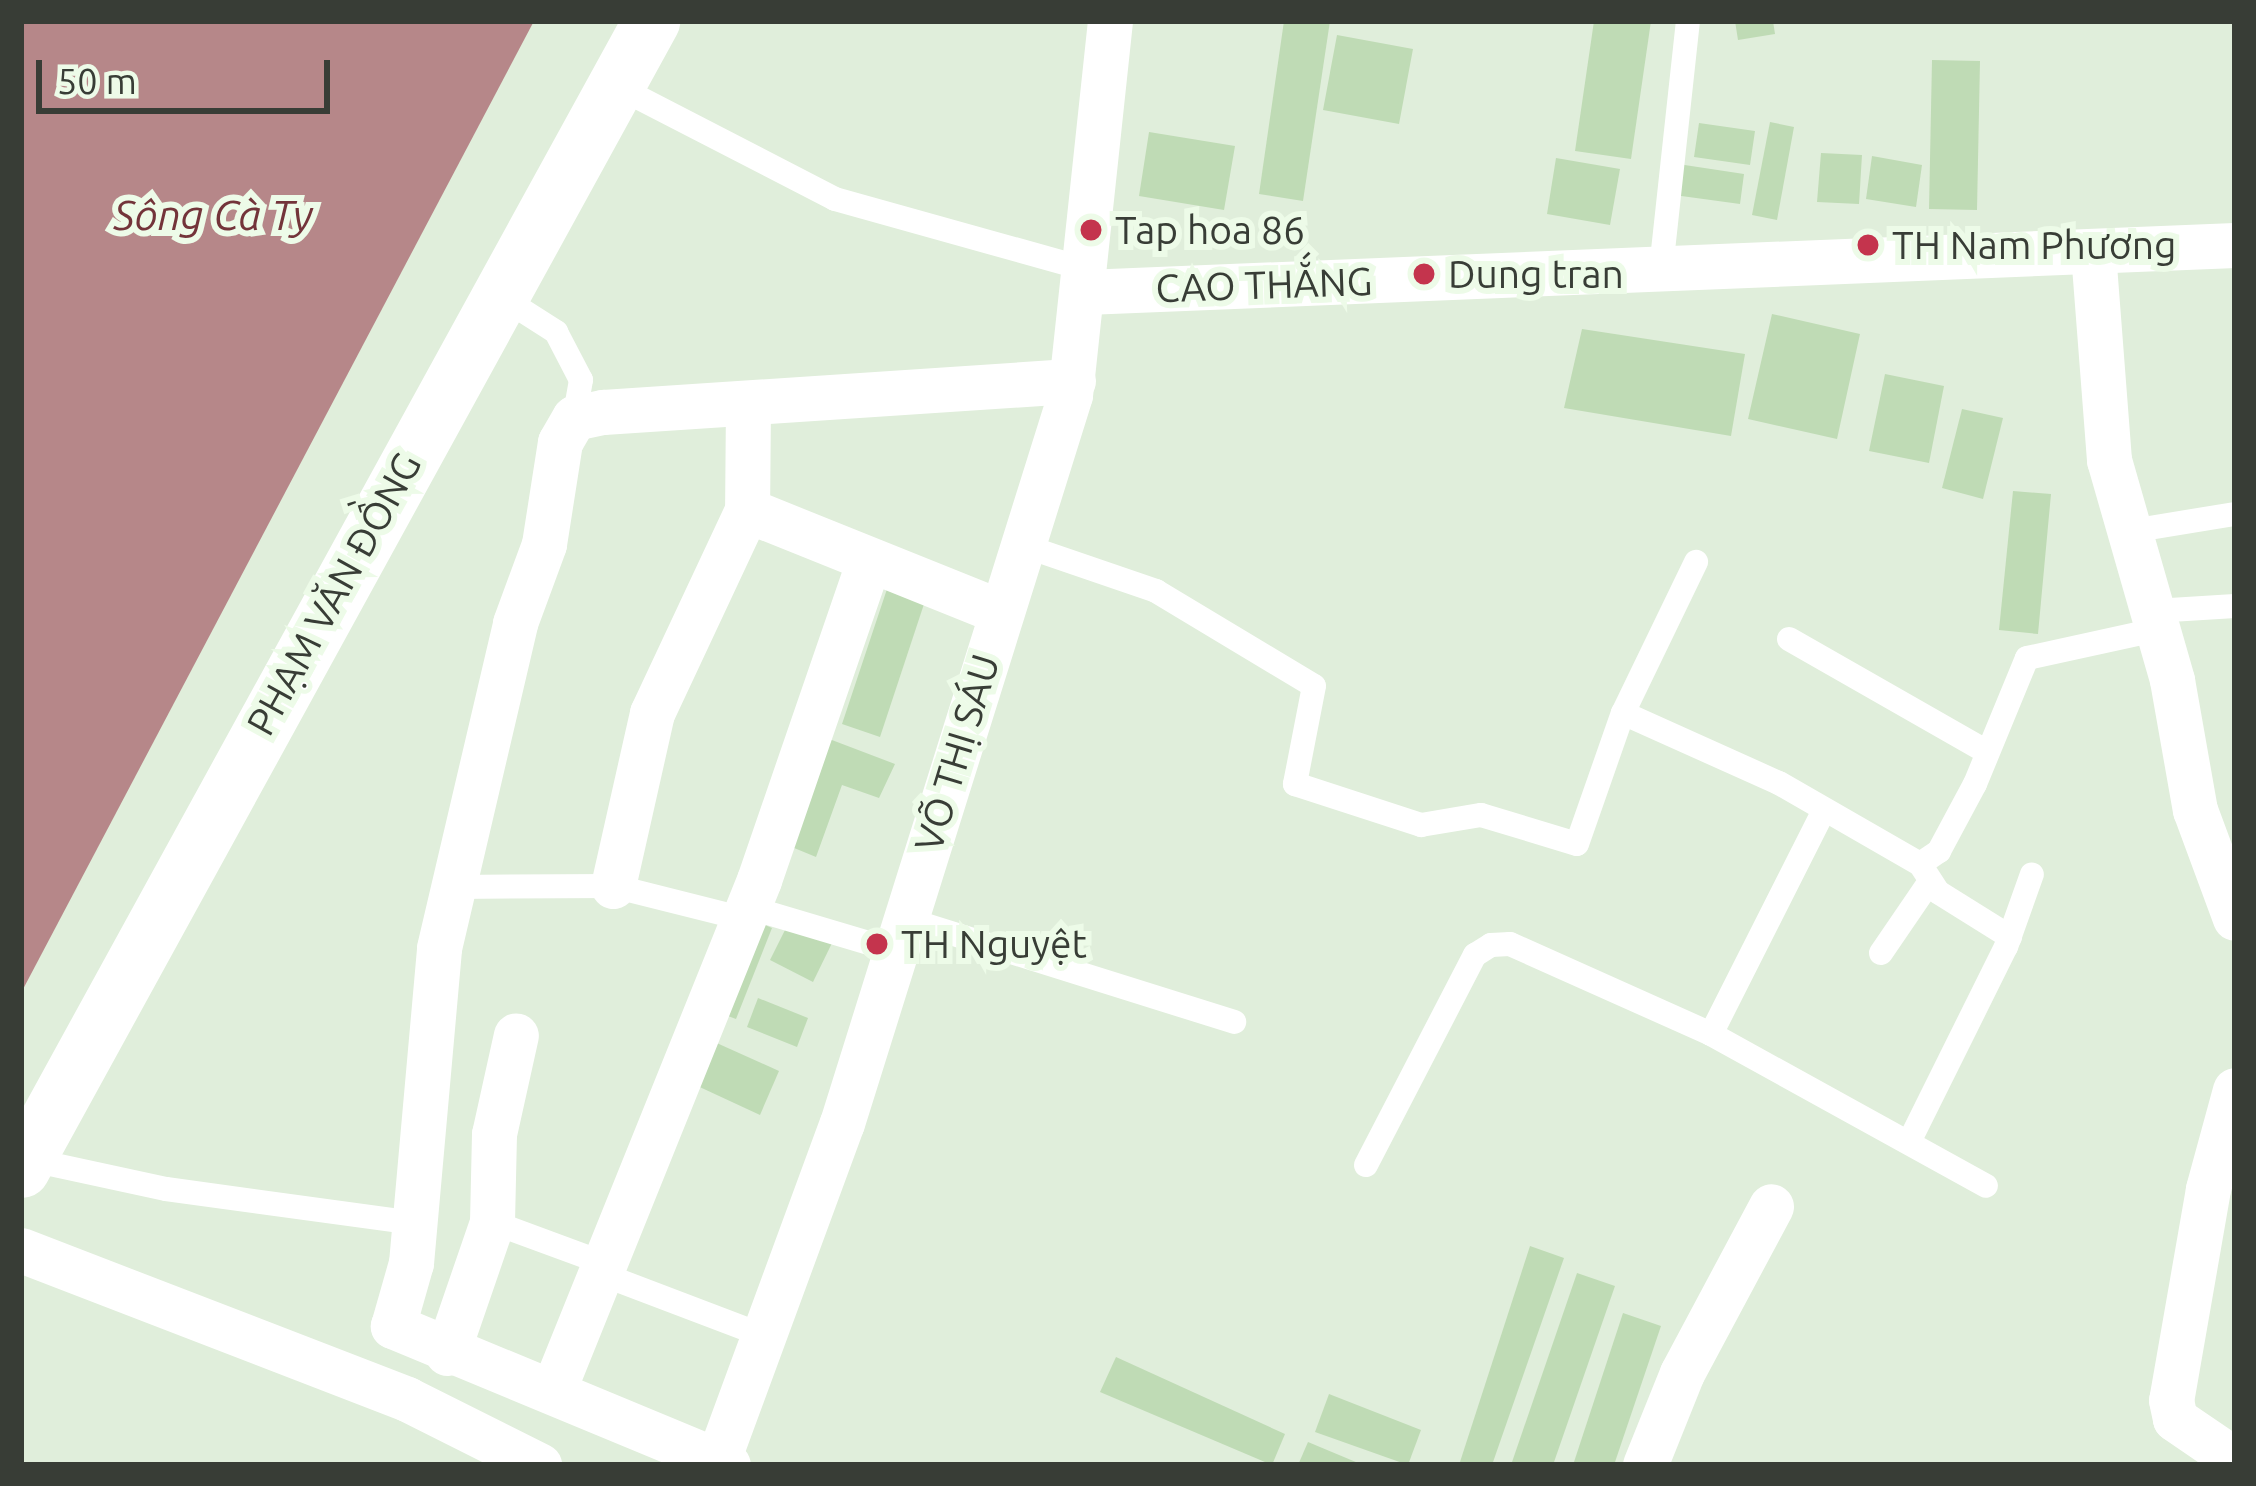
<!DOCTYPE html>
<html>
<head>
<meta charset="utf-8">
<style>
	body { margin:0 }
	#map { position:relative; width:2256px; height:1486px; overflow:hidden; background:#e0eedb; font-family:Ubuntu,sans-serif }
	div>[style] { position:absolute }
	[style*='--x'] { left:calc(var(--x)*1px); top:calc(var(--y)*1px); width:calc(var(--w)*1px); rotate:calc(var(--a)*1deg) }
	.water>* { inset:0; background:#b68789 }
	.building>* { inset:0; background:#bfdbb5 }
	.service>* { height:24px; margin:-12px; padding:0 12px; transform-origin:12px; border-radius:12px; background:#fff }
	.minor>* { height:45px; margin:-22.5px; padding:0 22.5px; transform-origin:22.5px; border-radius:22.5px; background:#fff }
	.tertiary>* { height:57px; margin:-28.5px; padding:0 28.5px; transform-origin:28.5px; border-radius:28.5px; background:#fff }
	.dots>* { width:33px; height:33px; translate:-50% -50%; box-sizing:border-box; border:6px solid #edfbe8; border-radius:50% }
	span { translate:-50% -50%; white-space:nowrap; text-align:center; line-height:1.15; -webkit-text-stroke:12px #edfbe8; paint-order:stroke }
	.poi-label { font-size:39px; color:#383d36 }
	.left { translate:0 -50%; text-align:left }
	.street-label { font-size:39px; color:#383d36 }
	.water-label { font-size:42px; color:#73343a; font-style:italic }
	.frame { position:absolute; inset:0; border:24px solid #383d36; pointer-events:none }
	.scale { position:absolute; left:36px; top:60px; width:294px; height:54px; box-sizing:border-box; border:6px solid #383d36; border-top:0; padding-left:15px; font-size:36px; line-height:42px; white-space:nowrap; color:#383d36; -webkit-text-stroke:9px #edfbe8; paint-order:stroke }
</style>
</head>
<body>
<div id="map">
	<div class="water">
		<div style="clip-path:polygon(21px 21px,534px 21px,21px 993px)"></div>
	</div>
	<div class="building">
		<div style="clip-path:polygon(1284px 21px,1330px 21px,1303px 201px,1259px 194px)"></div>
		<div style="clip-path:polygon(1594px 21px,1651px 21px,1631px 159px,1575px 151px)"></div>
		<div style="clip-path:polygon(1735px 21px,1773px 21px,1775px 34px,1738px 40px)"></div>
		<div style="clip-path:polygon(1337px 35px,1413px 49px,1399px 124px,1323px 110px)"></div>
		<div style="clip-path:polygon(1932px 60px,1980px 61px,1977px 210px,1929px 209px)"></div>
		<div style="clip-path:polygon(1770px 122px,1794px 127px,1777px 220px,1752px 215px)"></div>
		<div style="clip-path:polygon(1699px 123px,1755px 131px,1750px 165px,1694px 157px)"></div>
		<div style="clip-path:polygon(1149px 132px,1235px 146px,1224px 210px,1139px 196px)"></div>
		<div style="clip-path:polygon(1821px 153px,1862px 155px,1859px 204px,1817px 202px)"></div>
		<div style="clip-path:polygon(1872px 156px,1922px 165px,1916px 207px,1866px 199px)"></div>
		<div style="clip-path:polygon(1556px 158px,1620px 169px,1610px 225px,1547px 214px)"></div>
		<div style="clip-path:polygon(1678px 164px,1744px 174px,1740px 204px,1674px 195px)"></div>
		<div style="clip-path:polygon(1772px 314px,1860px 334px,1837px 439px,1748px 419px)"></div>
		<div style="clip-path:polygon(1582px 329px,1745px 354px,1731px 436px,1564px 408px)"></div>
		<div style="clip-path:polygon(1885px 374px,1944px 386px,1929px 463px,1869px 451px)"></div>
		<div style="clip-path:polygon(1962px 409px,2003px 418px,1983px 499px,1942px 488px)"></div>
		<div style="clip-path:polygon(2013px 491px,2051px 494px,2038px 634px,1999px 630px)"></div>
		<div style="clip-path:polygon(888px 586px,926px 598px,880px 737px,842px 724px)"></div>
		<div style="clip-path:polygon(824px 737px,895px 764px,879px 798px,842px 785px,816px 857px,782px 843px)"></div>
		<div style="clip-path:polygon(790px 920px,833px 941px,813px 982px,770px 960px)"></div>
		<div style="clip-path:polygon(756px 921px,772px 928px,736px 1019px,720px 1013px)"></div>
		<div style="clip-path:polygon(758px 998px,808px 1018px,797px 1047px,747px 1027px)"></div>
		<div style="clip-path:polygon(710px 1040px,779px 1071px,760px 1115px,691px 1083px)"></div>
		<div style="clip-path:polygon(1530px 1246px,1564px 1258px,1492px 1465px,1459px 1465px)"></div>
		<div style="clip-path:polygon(1577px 1273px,1615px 1286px,1553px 1465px,1511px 1465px)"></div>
		<div style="clip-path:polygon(1623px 1313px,1661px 1326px,1614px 1465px,1573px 1465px)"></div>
		<div style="clip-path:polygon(1116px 1357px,1285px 1434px,1272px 1465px,1100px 1392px)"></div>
		<div style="clip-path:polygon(1329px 1394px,1421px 1430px,1408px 1465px,1315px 1432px)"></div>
		<div style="clip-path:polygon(1308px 1442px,1363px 1465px,1298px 1465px)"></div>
	</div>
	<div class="service">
		<div style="--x:618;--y:87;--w:244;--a:27.3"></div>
		<div style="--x:835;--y:199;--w:261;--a:15.6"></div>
		<div style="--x:1661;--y:269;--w:249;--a:-83.8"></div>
		<div style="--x:500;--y:296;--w:67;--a:32.7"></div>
		<div style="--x:556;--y:332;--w:54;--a:62.5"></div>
		<div style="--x:581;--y:380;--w:39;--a:100"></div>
		<div style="--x:2131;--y:531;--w:105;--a:-9.3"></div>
		<div style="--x:1022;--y:545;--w:142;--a:18.9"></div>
		<div style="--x:1156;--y:591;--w:184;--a:31"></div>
		<div style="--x:1314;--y:686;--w:100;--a:101"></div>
		<div style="--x:1295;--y:784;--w:133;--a:18"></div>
		<div style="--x:1421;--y:825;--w:61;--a:-9.5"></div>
		<div style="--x:1481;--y:815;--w:100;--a:16.8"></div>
		<div style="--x:1577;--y:844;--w:139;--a:-70.7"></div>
		<div style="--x:1623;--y:713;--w:168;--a:-64.2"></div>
		<div style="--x:2154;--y:611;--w:81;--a:-3.5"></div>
		<div style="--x:1789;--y:639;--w:226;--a:29.7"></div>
		<div style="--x:1623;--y:713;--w:171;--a:24.2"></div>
		<div style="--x:1779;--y:783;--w:163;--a:29.9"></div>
		<div style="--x:1920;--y:864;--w:23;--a:-34"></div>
		<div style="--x:1939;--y:851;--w:76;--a:-61.8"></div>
		<div style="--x:1975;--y:784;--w:136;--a:-67.6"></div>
		<div style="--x:2027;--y:658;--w:136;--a:-12.3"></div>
		<div style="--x:1920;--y:864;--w:33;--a:57"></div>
		<div style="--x:1938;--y:892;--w:85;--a:32"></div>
		<div style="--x:453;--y:887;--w:160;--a:-0.4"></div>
		<div style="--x:613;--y:886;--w:135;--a:14.1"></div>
		<div style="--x:748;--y:907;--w:154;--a:16.6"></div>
		<div style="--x:906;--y:919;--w:344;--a:17.4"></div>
		<div style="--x:1881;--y:953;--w:83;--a:-55.7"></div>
		<div style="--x:1711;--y:1034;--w:314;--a:28.9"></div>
		<div style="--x:1910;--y:1140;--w:216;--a:-63.6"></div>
		<div style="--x:2006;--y:947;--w:77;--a:-70.4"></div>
		<div style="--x:27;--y:1159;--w:142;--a:12.2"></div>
		<div style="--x:166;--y:1189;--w:250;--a:7.8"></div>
		<div style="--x:1366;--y:1165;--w:237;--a:-62.6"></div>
		<div style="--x:1475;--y:955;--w:19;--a:-32"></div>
		<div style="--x:1491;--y:945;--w:19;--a:-3"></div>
		<div style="--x:1510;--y:944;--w:220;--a:24.1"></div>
		<div style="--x:1711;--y:1034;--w:251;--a:-63.2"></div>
		<div style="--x:492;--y:1222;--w:125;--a:20.2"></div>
		<div style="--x:604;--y:1275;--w:172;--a:20.8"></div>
	</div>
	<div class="minor">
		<div style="--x:2093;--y:252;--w:209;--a:85.6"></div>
		<div style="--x:2109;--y:460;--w:229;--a:74"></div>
		<div style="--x:2172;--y:680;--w:132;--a:80"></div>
		<div style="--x:2195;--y:810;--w:115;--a:69.7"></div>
		<div style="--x:1085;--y:292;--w:1151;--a:-2.34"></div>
		<div style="--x:748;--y:403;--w:107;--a:90.5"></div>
		<div style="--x:747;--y:510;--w:274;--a:21.9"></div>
		<div style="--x:613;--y:886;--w:177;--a:-77.3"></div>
		<div style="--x:652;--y:713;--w:224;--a:-64.9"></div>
		<div style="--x:2235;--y:1090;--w:103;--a:105.3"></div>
		<div style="--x:2208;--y:1189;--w:214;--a:99.9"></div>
		<div style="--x:2171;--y:1400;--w:19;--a:78"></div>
		<div style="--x:2175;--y:1419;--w:73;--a:34.3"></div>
		<div style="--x:21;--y:1250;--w:414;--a:21.1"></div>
		<div style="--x:407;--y:1399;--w:148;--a:26.6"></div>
		<div style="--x:447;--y:1353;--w:139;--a:-71"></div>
		<div style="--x:492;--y:1222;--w:88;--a:-88.7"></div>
		<div style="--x:494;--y:1134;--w:101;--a:-77.5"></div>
		<div style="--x:553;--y:1391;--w:551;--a:-68.04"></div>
		<div style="--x:759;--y:880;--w:337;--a:-71"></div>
		<div style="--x:716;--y:1465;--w:364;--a:-69.8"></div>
		<div style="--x:842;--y:1123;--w:763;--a:-72.61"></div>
		<div style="--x:1070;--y:395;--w:376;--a:-83.9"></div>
		<div style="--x:728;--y:1465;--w:363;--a:-157.5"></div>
		<div style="--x:393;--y:1326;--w:66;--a:-74.1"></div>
		<div style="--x:411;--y:1263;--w:316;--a:-84.9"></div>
		<div style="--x:439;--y:948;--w:334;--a:-76.8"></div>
		<div style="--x:515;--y:623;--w:84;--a:-69.8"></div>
		<div style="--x:544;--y:544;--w:103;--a:-81.1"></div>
		<div style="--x:560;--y:442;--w:28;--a:-60"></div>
		<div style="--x:574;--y:418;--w:30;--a:-12"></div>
		<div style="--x:603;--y:412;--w:471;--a:-3.8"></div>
		<div style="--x:1645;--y:1465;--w:99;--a:-68.1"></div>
		<div style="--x:1682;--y:1373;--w:189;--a:-61.9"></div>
	</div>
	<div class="tertiary">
		<div style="--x:21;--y:1169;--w:1310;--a:-61.24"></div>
	</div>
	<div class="dots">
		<div style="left:1091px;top:230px;background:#c4344d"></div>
		<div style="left:1868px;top:245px;background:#c4344d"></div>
		<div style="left:1424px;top:274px;background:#c4344d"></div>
		<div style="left:877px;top:944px;background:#c4344d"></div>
	</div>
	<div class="poi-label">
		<span class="left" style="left:1115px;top:230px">Tap hoa 86</span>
		<span class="left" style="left:1892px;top:245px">TH Nam Phương</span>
		<span class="left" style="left:1448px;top:274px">Dung tran</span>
		<span class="left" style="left:901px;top:944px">TH Nguyệt</span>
	</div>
	<div class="street-label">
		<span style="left:1264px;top:285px;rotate:-2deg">CAO THẮNG</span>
		<span style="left:334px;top:594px;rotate:-61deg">PHẠM VĂN ĐỒNG</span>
		<span style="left:957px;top:753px;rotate:-73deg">VÕ THỊ SÁU</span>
	</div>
	<div class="water-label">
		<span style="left:213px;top:215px">Sông Cà Ty</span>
	</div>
	<div class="frame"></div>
	<div class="scale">50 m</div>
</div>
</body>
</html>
